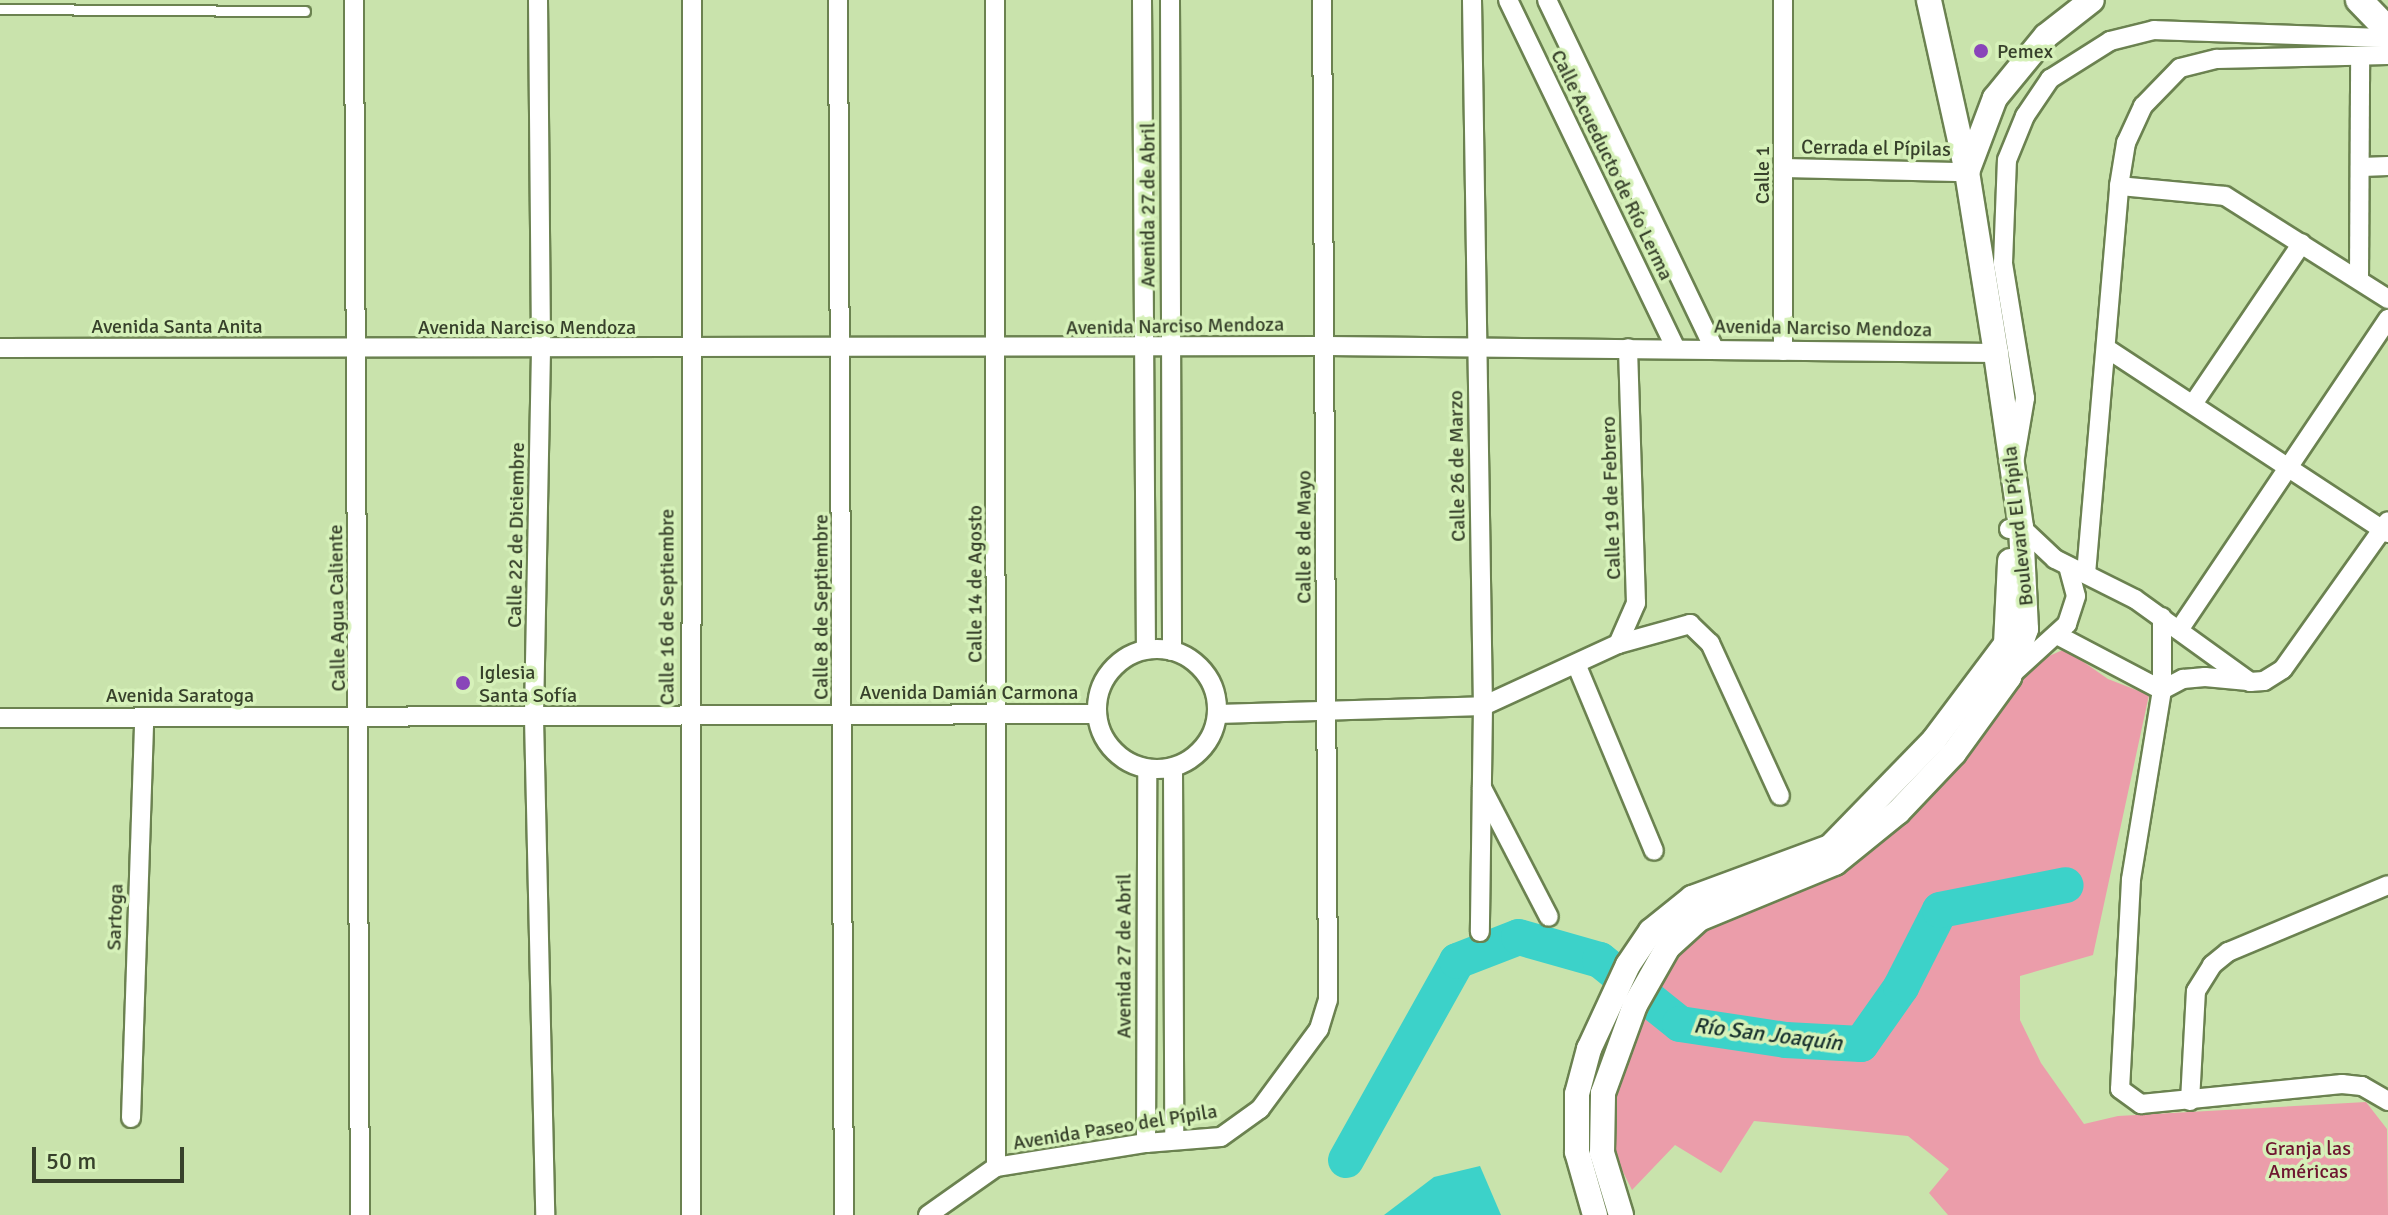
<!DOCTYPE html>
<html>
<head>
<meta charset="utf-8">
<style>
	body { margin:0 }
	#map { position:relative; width:2388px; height:1215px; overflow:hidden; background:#c9e3ac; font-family:Signika,sans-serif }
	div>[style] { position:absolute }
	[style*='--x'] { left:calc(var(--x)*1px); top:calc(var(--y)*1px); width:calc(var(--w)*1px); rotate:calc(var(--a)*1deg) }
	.green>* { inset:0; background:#eb9daa }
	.water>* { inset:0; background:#3cd2c9 }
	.river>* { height:36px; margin:-18px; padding:0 18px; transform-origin:18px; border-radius:18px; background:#3cd2c9 }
	.roads { filter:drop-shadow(2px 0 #6b8250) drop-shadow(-2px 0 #6b8250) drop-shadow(0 2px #6b8250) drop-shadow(0 -2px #6b8250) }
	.service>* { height:9px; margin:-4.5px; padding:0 4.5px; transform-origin:4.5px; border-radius:4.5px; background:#fff }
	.minor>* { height:18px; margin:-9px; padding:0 9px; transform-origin:9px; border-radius:9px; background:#fff }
	.minor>.ring { margin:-9px; padding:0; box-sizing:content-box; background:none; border:18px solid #fff; border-radius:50% }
	.tertiary>* { height:24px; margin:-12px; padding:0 12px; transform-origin:12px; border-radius:12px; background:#fff }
	.secondary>* { height:26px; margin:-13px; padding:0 13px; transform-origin:13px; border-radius:13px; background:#fff }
	.dots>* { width:22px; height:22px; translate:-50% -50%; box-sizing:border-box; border:4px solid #d6f1b9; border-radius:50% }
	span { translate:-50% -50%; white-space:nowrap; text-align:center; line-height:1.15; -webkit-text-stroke:7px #d6f1b9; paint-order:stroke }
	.poi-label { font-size:20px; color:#37412b }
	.left { translate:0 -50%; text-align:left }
	.street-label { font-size:20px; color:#37412b }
	.park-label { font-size:20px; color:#6e1630 }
	.water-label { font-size:22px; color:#17302e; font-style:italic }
	.scale { position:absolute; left:32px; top:1147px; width:152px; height:36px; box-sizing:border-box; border:4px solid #37412b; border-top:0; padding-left:10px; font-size:24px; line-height:28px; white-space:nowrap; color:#37412b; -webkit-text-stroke:6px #d6f1b9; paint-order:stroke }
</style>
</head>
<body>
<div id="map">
	<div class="green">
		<div style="clip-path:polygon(2065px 649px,2108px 679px,2149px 695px,2093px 955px,2020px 976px,2020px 1020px,2041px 1063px,2084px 1124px,2118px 1116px,2366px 1102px,2387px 1129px,2388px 1215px,1948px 1215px,1929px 1193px,1949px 1169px,1908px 1136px,1754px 1121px,1721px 1173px,1675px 1145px,1632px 1190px,1609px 1144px,1616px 1062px,1686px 936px,1825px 876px,2031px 664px)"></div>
	</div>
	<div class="water">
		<div style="clip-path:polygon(1480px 1166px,1501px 1215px,1384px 1215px,1434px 1177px)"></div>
	</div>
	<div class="river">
		<div style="--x:1346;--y:1160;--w:228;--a:-60.8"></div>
		<div style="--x:1457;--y:961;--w:66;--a:-21.2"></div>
		<div style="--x:1519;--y:937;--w:84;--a:15.9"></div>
		<div style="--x:1600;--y:960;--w:102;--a:38.7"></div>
		<div style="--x:1680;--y:1024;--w:107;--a:8.6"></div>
		<div style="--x:1786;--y:1040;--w:75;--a:3.1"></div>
		<div style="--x:1861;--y:1044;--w:70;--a:-54.9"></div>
		<div style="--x:1901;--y:987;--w:86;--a:-63.1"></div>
		<div style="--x:1940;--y:910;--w:128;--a:-11.2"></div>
	</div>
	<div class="roads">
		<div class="service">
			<div style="--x:0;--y:9;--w:305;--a:0.4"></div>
		</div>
		<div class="minor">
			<div style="--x:354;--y:0;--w:1215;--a:89.72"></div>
			<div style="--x:538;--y:0;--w:350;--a:89.5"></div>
			<div style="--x:541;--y:350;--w:368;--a:91.1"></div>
			<div style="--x:534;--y:718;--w:497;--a:88.7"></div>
			<div style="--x:838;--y:0;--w:1215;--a:89.72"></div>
			<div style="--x:995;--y:0;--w:1167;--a:89.95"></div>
			<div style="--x:1142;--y:0;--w:649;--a:89.65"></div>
			<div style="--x:1170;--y:0;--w:651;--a:89.82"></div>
			<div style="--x:1472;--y:0;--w:706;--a:89.11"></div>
			<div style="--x:1483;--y:706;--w:226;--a:90.8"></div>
			<div style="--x:1508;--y:0;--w:387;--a:64.3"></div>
			<div style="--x:1547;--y:0;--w:387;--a:64.4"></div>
			<div style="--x:1783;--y:0;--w:351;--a:90"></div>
			<div style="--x:2362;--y:167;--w:26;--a:-2"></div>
			<div style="--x:1784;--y:168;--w:183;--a:1.3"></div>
			<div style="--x:2119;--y:186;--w:106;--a:5.4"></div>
			<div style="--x:2225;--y:196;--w:193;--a:32.3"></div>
			<div style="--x:2359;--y:279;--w:223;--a:-89.7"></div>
			<div style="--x:0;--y:348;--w:1327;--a:-0.09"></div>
			<div style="--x:1327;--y:346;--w:669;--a:0.6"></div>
			<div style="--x:2106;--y:348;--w:337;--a:33.3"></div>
			<div style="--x:2193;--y:404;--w:194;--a:-55.9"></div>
			<div style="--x:2014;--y:463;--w:66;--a:-80.4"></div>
			<div style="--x:2025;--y:398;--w:137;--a:-99.3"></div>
			<div style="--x:2003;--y:263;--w:103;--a:-87.8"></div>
			<div style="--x:2007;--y:160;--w:48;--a:-67.8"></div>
			<div style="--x:2025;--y:116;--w:45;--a:-56"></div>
			<div style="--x:2050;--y:79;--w:71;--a:-32.3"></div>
			<div style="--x:2110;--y:41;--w:45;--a:-14"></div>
			<div style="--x:2154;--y:30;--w:234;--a:2"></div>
			<div style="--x:2009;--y:529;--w:12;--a:-9"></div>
			<div style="--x:2021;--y:527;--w:47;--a:43.3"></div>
			<div style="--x:2055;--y:559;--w:89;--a:26.6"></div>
			<div style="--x:2135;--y:599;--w:142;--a:35.8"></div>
			<div style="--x:2250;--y:682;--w:14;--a:-4"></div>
			<div style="--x:2264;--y:681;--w:22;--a:-32"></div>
			<div style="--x:2283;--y:669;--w:181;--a:-54.6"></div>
			<div style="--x:2086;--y:574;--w:389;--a:-85.1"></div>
			<div style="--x:2119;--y:186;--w:44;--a:-80.8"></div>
			<div style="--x:2126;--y:143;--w:41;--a:-65.3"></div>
			<div style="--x:2143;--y:106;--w:53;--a:-45.8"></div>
			<div style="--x:2180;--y:68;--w:38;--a:-14"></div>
			<div style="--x:2217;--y:59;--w:171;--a:-1.3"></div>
			<div style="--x:2162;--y:617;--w:73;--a:90"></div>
			<div style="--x:2162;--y:690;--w:193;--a:99.3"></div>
			<div style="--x:2131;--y:880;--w:209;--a:93"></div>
			<div style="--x:2120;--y:1089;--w:26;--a:36"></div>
			<div style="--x:2141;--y:1104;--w:202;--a:-5.7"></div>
			<div style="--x:2342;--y:1084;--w:20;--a:6"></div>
			<div style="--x:2362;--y:1086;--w:30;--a:30"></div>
			<div style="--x:2179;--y:630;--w:375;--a:-56.1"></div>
			<div style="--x:2059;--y:636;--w:116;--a:27.7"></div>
			<div style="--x:2162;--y:690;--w:24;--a:-28"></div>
			<div style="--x:2183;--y:679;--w:22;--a:-5"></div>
			<div style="--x:2205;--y:677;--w:43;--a:5.3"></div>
			<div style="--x:1618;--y:644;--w:45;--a:-66.3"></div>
			<div style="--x:1636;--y:603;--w:255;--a:-91.8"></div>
			<div class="ring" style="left:1097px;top:649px;width:102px;height:102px"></div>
			<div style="--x:1577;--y:666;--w:200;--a:67.4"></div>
			<div style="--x:2011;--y:675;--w:76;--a:-42.3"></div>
			<div style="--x:2067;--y:624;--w:29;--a:-72"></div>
			<div style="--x:2076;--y:596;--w:30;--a:-105"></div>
			<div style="--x:1218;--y:714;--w:265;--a:-1.7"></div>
			<div style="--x:1483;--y:706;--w:149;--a:-24.7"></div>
			<div style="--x:1618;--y:644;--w:75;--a:-15.5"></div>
			<div style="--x:1690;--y:624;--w:28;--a:44"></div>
			<div style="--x:1710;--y:643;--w:168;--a:65.4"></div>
			<div style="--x:0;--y:718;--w:1096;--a:-0.21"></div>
			<div style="--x:1173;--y:768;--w:372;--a:89.8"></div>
			<div style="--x:1482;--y:788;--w:145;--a:62.6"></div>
			<div style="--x:2190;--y:1101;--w:110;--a:-86.9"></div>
			<div style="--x:2196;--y:991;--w:31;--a:-58"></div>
			<div style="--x:2212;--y:965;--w:21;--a:-39"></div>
			<div style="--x:2228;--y:952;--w:173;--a:-22.7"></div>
			<div style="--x:131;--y:1118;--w:401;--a:-88.1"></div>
			<div style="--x:1146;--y:1143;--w:374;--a:-89.8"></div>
			<div style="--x:691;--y:1215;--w:1215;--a:-89.95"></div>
			<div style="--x:928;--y:1215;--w:83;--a:-35.2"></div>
			<div style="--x:996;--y:1167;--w:152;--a:-9.1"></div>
			<div style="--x:1146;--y:1143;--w:75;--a:-4.6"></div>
			<div style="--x:1221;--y:1137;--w:48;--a:-35.7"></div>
			<div style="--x:1260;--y:1109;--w:99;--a:-53.6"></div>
			<div style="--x:1319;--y:1029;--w:30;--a:-73"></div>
			<div style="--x:1328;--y:1000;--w:1000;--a:-90.34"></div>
		</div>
		<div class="tertiary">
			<div style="--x:1967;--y:172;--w:79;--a:-69.3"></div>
			<div style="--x:1995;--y:98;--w:80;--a:-50.6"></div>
			<div style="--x:2046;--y:36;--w:58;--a:-38"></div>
			<div style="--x:1595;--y:1215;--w:66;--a:-105.9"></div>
			<div style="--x:1577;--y:1152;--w:58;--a:-90"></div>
			<div style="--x:1577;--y:1094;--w:47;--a:-75.1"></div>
			<div style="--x:1589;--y:1049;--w:93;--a:-65.1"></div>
			<div style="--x:1628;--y:965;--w:41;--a:-55.9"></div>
			<div style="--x:1651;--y:931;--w:53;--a:-38.8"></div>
			<div style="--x:1692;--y:898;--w:147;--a:-20.3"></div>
			<div style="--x:1830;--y:847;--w:149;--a:-45.8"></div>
			<div style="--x:1934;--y:740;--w:120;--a:-53.1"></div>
			<div style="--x:2006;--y:644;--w:83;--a:-87.2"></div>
			<div style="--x:1621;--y:1215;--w:65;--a:-107"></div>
			<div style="--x:1602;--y:1153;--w:60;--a:-89"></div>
			<div style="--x:1603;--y:1093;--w:94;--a:-70"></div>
			<div style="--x:1635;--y:1005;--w:67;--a:-60.4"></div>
			<div style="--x:1668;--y:947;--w:42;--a:-42.1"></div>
			<div style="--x:1699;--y:919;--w:147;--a:-22.4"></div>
			<div style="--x:1835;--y:863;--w:81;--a:-39"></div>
			<div style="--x:1898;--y:812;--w:81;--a:-46.5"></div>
			<div style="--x:1954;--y:753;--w:94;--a:-54.1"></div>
			<div style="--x:2009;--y:677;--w:51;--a:-70.5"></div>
			<div style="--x:2026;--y:629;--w:102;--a:-92.8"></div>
			<div style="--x:2021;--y:527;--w:176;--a:-98.2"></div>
			<div style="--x:1996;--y:353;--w:183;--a:-99.1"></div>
			<div style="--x:1967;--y:172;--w:176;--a:-102.5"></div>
		</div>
		<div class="secondary">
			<div style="--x:2359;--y:0;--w:42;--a:46"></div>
		</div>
	</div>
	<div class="dots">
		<div style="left:1981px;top:51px;background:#8945b9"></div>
		<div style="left:463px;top:683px;background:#8945b9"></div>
	</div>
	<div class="poi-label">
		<span class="left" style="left:1997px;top:51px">Pemex</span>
		<span class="left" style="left:479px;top:684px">Iglesia<br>Santa Sofía</span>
	</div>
	<div class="street-label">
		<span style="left:1876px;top:148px;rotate:1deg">Cerrada el Pípilas</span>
		<span style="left:1612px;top:165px;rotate:64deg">Calle Acueducto de Río Lerma</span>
		<span style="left:1762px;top:175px;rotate:-90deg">Calle 1</span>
		<span style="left:1148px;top:205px;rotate:-90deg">Avenida 27 de Abril</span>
		<span style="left:177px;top:326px">Avenida Santa Anita</span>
		<span style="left:1175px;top:326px;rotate:-1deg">Avenida Narciso Mendoza</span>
		<span style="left:527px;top:327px">Avenida Narciso Mendoza</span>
		<span style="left:1823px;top:328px;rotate:1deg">Avenida Narciso Mendoza</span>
		<span style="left:1457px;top:466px;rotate:-91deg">Calle 26 de Marzo</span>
		<span style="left:1611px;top:498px;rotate:-92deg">Calle 19 de Febrero</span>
		<span style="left:2018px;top:526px;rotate:-96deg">Boulevard El Pípila</span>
		<span style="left:516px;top:535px;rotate:-89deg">Calle 22 de Diciembre</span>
		<span style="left:1304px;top:537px;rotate:-90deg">Calle 8 de Mayo</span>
		<span style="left:975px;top:584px;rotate:-90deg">Calle 14 de Agosto</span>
		<span style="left:667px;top:607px;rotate:-90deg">Calle 16 de Septiembre</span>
		<span style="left:821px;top:607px;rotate:-90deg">Calle 8 de Septiembre</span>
		<span style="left:337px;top:608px;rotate:-91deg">Calle Agua Caliente</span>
		<span style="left:969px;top:692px">Avenida Damián Carmona</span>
		<span style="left:180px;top:695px">Avenida Saratoga</span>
		<span style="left:115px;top:917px;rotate:-88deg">Sartoga</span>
		<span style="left:1124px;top:956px;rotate:-90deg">Avenida 27 de Abril</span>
		<span style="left:1115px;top:1127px;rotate:-9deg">Avenida Paseo del Pípila</span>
	</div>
	<div class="park-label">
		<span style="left:2308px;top:1160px">Granja las<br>Américas</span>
	</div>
	<div class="water-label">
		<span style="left:1768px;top:1034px;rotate:7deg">Río San Joaquín</span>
	</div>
	<div class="scale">50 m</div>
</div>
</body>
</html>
